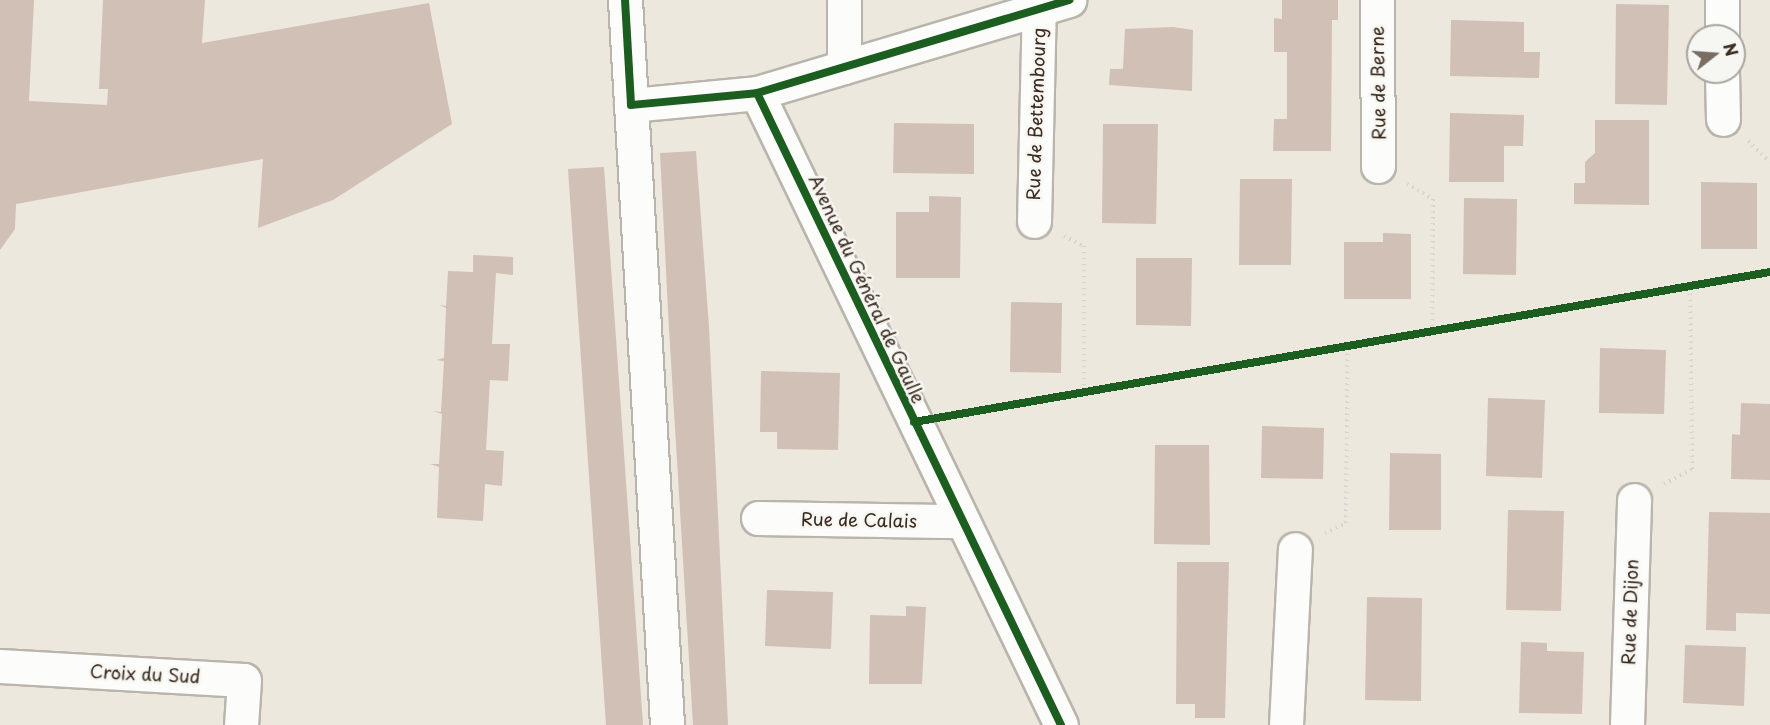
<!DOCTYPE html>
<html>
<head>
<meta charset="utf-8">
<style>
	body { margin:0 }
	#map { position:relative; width:1770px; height:725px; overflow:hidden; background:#ede8dd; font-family:"Playpen Sans",sans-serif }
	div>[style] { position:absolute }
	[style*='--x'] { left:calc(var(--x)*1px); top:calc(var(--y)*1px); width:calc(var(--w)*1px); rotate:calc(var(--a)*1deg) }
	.building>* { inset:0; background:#d1c0b5 }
	.path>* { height:4px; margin-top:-2px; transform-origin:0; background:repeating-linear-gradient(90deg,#d5d4d0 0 1.5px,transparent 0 6px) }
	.roads { filter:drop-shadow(2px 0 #b9b4ac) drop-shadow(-2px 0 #b9b4ac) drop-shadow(0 2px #b9b4ac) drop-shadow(0 -2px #b9b4ac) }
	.minor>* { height:33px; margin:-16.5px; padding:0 16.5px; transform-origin:16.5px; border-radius:16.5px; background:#fcfcfa }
	.cycleway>* { height:8px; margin:-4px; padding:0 4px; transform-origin:4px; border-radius:4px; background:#1b5e20 }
	span { translate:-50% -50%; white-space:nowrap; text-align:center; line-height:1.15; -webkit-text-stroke:5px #f6f6f2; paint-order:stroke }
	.street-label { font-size:18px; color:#3b2a1e }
	.north { position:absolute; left:1686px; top:24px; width:60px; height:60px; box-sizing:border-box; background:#f6f6f2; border:2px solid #aba49d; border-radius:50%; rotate:73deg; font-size:16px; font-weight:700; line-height:24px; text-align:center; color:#3b2a1e }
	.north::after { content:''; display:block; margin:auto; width:21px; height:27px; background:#796c61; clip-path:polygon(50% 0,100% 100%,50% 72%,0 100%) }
</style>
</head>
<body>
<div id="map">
	<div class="building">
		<div style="clip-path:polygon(0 0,34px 0,29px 101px,107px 105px,108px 89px,99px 89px,103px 0,205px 0,202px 43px,429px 3px,452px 124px,333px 200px,258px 228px,263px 159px,16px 204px,15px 229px,0 250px)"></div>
		<div style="clip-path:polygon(1282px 0,1338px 0,1338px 20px,1332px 20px,1331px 151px,1273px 151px,1274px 119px,1287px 119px,1287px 52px,1274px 52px,1274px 18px,1282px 19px)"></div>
		<div style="clip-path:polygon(1616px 4px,1669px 5px,1667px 105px,1615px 104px)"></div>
		<div style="clip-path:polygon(1451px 20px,1524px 22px,1524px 52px,1540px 52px,1539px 78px,1450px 76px)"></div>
		<div style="clip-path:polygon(1173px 27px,1193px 30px,1192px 91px,1109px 85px,1110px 69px,1123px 69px,1125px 29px)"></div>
		<div style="clip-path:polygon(1450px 113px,1524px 115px,1523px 146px,1504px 146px,1504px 182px,1449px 182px)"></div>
		<div style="clip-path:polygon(1595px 120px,1649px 120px,1649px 205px,1574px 204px,1574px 183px,1585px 183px,1585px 162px,1595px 153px)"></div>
		<div style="clip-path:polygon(894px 123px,974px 124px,974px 174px,893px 173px)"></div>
		<div style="clip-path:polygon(1103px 124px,1158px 124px,1156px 224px,1102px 223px)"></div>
		<div style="clip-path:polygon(696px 151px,709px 327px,728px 725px,693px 725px,669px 329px,660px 153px)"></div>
		<div style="clip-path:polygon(604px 167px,643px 725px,606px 725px,568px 169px)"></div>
		<div style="clip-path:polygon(1240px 179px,1292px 179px,1291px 265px,1239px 265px)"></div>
		<div style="clip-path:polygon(1701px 182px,1757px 183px,1757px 249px,1701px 249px)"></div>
		<div style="clip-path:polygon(929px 196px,961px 197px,960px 278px,896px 278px,896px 212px,929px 212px)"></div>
		<div style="clip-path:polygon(1464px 198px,1517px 199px,1516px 275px,1463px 274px)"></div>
		<div style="clip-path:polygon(1383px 233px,1411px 234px,1411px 299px,1344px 299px,1344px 242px,1383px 242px)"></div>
		<div style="clip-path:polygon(473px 255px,513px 257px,513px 275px,496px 273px,492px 344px,510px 344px,508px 381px,490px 380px,486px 450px,504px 451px,502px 486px,485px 484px,483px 521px,437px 518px,439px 467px,430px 464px,439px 464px,442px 414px,433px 411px,441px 412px,444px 361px,436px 360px,444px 358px,446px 308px,439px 305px,446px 306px,448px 271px,473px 272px)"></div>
		<div style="clip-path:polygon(1136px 258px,1192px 258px,1191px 326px,1136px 325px)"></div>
		<div style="clip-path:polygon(1011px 302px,1062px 303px,1061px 373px,1010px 372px)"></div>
		<div style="clip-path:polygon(1600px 348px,1666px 350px,1664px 414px,1599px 413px)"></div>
		<div style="clip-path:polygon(761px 371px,840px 373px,838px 450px,777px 449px,777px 432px,760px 432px)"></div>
		<div style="clip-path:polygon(1488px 398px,1545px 400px,1542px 478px,1486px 476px)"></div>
		<div style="clip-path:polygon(1741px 403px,1770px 404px,1770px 480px,1731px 479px,1732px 434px,1740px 435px)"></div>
		<div style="clip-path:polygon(1262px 426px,1324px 428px,1323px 479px,1261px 478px)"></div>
		<div style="clip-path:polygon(1155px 445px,1209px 445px,1210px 545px,1154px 544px)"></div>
		<div style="clip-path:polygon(1390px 453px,1441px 454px,1441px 530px,1389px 530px)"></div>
		<div style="clip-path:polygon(1508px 510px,1564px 511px,1561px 611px,1506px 610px)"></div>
		<div style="clip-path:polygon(1709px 512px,1770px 513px,1770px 614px,1736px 613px,1736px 631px,1706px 630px)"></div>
		<div style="clip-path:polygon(1177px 562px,1229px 562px,1225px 718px,1195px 718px,1195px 704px,1176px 704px)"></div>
		<div style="clip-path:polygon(767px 590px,833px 592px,831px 649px,765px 646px)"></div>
		<div style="clip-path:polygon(1367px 597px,1422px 598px,1421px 701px,1365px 700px)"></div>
		<div style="clip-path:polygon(906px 606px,926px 607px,922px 684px,869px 684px,870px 615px,906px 616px)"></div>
		<div style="clip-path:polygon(1521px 642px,1547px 643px,1547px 651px,1584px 652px,1582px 714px,1519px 713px)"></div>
		<div style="clip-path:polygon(1685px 645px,1746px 647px,1744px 706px,1683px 703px)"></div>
	</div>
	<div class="path">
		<div style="--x:1748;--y:141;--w:30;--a:44"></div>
		<div style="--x:1407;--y:184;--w:30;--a:30"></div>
		<div style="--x:1433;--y:199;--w:132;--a:90.4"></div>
		<div style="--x:1064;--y:236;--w:22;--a:27"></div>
		<div style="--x:1084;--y:246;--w:146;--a:90"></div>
		<div style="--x:952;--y:415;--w:830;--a:-9.92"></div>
		<div style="--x:1664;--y:484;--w:32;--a:-28"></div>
		<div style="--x:1692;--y:469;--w:183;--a:-90.6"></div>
		<div style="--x:1325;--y:533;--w:23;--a:-25"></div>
		<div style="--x:1346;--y:523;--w:177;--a:-89.4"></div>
	</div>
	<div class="roads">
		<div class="minor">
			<div style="--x:625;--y:0;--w:726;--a:86.68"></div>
			<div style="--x:1377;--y:0;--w:166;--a:89.7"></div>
			<div style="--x:1722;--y:0;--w:36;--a:90"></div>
			<div style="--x:844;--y:67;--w:67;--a:-90"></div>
			<div style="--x:1722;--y:72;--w:47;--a:88.8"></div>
			<div style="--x:757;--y:93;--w:326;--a:-16.6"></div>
			<div style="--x:631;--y:105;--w:127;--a:-5.4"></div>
			<div style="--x:757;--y:93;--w:701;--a:64.31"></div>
			<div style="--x:1034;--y:221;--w:213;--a:-88.7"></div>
			<div style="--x:758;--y:518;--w:202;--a:0.9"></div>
			<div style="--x:0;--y:666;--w:244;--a:3.3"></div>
			<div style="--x:244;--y:680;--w:45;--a:93.8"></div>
			<div style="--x:1286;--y:725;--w:176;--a:-87.1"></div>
			<div style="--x:1627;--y:725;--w:225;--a:-88.2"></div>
		</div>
	</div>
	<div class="cycleway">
		<div style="--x:625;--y:0;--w:105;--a:86.7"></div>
		<div style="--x:631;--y:105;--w:127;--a:-5.4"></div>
		<div style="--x:757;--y:93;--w:701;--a:64.31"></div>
		<div style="--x:757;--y:93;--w:326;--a:-16.6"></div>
		<div style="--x:914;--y:422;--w:869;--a:-9.94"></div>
	</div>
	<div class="street-label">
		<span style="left:1378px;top:83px;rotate:-91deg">Rue de Berne</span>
		<span style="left:1036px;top:114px;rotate:-88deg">Rue de Bettembourg</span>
		<span style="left:867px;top:289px;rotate:65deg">Avenue du Général de Gaulle</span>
		<span style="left:859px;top:520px;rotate:1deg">Rue de Calais</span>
		<span style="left:1630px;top:612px;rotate:-88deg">Rue de Dijon</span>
		<span style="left:145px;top:674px;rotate:3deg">Croix du Sud</span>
	</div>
	<div class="north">N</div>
</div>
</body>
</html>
